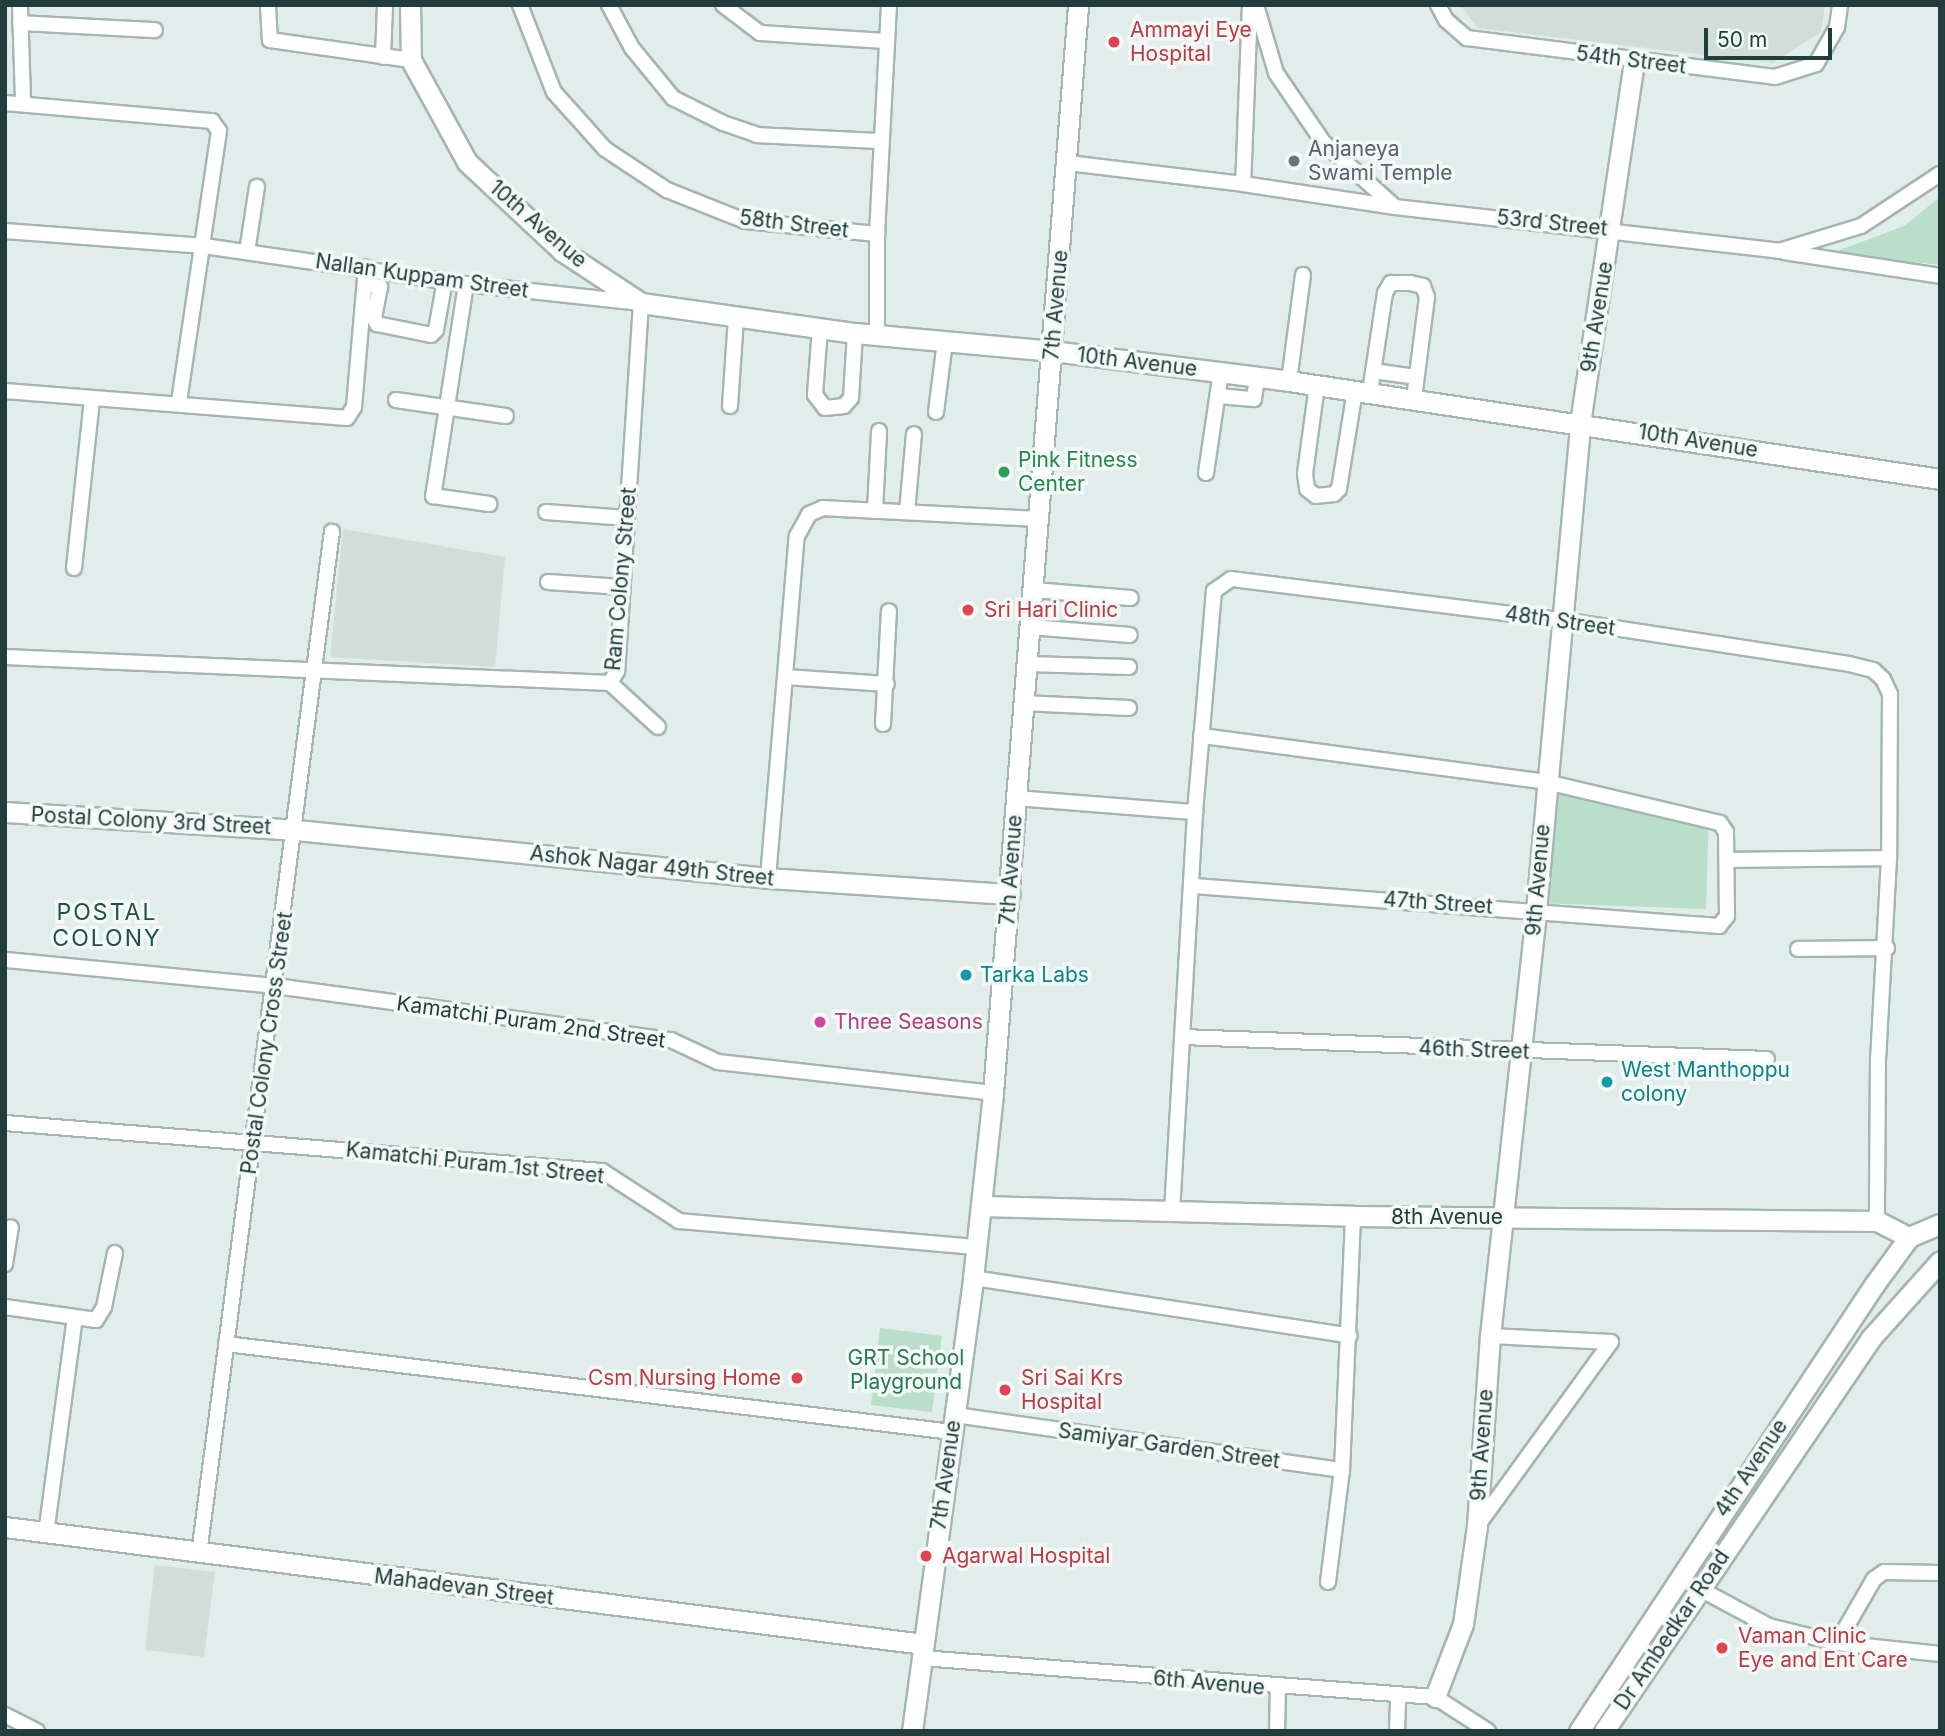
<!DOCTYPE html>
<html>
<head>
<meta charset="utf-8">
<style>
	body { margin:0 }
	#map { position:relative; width:1945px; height:1736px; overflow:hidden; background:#e1edea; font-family:Inter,sans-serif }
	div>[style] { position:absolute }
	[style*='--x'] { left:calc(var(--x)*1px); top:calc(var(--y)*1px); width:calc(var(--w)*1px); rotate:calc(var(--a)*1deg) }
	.built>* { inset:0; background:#d0ddd9 }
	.green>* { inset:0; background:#b9dfca }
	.roads { filter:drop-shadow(2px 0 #a4b5b2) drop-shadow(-2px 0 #a4b5b2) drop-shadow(0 2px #a4b5b2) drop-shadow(0 -2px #a4b5b2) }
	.street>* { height:14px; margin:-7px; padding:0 7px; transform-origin:7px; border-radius:7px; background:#fff }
	.secondary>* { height:19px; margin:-9.5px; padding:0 9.5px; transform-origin:9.5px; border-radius:9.5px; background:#fff }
	.dots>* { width:19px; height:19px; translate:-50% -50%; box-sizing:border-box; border:4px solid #f2f9f7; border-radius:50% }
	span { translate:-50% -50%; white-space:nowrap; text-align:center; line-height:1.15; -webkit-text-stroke:7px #f2f9f7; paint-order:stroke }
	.health-label { font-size:21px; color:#be3a42 }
	.left { translate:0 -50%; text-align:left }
	.right { translate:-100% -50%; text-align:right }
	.street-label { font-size:21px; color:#213e3b }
	.worship-label { font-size:21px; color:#5b616d }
	.leisure-label { font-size:21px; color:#27864d }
	.culture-label { font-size:21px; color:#0d838f }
	.hotel-label { font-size:21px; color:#b23c85 }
	.park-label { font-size:21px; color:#297754 }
	.neighbourhood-label { font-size:23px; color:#1c514d; letter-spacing:2px }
	.frame { position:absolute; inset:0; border:7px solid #213e3b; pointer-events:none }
	.scale { position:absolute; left:1704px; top:28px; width:128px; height:32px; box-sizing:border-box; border:4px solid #213e3b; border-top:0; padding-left:9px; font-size:21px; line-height:24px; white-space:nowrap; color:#213e3b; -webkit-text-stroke:5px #f2f9f7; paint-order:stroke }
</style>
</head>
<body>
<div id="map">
	<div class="built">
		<div style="clip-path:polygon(1460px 5px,1825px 5px,1821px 32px,1773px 63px,1478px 28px)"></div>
		<div style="clip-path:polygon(343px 529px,505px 557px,495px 667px,330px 657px)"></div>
		<div style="clip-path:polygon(155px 1565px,215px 1572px,204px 1657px,145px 1650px)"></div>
	</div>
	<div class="green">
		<div style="clip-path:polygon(1940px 197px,1940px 265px,1832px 253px,1904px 226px)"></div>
		<div style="clip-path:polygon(1549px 789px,1709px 813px,1706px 909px,1536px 903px)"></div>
		<div style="clip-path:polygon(880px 1328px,942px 1336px,932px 1412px,871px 1405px)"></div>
	</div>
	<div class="roads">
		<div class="street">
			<div style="--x:20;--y:5;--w:98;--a:88.2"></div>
			<div style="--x:268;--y:5;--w:35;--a:87"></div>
			<div style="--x:270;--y:40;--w:142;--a:8.1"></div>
			<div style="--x:520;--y:5;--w:93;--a:68.7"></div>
			<div style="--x:554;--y:92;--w:76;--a:48.2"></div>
			<div style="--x:605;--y:149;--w:74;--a:33.5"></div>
			<div style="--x:667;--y:190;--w:84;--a:21.7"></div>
			<div style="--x:745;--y:221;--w:133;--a:5.6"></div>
			<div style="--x:609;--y:5;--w:49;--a:61.9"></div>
			<div style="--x:632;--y:48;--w:65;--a:50.6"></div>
			<div style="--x:673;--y:98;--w:56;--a:26.6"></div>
			<div style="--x:723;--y:123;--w:36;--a:19"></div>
			<div style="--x:757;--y:135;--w:124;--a:2.8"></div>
			<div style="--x:723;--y:5;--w:46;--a:37.1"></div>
			<div style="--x:760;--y:33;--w:126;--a:3.6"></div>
			<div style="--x:1250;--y:5;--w:179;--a:92.2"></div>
			<div style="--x:1243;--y:184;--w:154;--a:8.6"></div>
			<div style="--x:1256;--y:5;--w:71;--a:73.6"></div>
			<div style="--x:1276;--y:73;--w:83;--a:55.7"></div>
			<div style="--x:1323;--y:142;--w:97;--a:42.1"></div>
			<div style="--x:1395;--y:207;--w:387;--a:6.5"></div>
			<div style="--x:1779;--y:251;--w:86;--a:-17"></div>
			<div style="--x:1861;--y:226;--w:95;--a:-33.4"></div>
			<div style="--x:1438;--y:5;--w:17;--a:62"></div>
			<div style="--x:1446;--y:20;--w:28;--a:41"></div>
			<div style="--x:1467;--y:38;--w:310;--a:7.2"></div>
			<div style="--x:1775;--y:77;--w:43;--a:-17.6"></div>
			<div style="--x:1816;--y:64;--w:43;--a:-60.4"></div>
			<div style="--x:1837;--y:27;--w:22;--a:-82"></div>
			<div style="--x:20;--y:23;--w:135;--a:3"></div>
			<div style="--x:383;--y:57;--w:52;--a:-87.8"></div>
			<div style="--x:5;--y:103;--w:208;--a:5"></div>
			<div style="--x:212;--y:121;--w:12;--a:55"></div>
			<div style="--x:219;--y:131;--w:274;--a:98.4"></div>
			<div style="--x:1068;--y:163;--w:176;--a:6.8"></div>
			<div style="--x:5;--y:231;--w:200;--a:4.3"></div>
			<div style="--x:204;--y:246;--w:265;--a:8.3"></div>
			<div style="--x:466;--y:284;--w:176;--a:6.2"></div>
			<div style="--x:641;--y:303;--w:369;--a:93.7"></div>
			<div style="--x:617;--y:671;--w:14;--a:120"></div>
			<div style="--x:610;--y:683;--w:606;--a:-177.54"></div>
			<div style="--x:247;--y:252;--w:66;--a:-81.3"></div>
			<div style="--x:1784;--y:252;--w:158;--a:8.7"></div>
			<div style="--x:366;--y:283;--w:15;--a:16"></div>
			<div style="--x:380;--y:287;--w:32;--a:101"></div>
			<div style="--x:374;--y:318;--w:7;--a:63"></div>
			<div style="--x:377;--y:324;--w:55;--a:11.5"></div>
			<div style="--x:431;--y:335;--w:7;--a:-45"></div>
			<div style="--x:436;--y:330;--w:51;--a:-79.8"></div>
			<div style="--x:466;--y:284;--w:215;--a:98.8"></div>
			<div style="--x:433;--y:496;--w:57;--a:8.1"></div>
			<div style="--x:820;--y:328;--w:67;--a:94.3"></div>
			<div style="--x:815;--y:395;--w:16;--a:52"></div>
			<div style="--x:825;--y:408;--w:19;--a:-6"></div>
			<div style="--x:844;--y:406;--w:11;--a:-49"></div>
			<div style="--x:851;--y:398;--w:65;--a:-86.5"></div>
			<div style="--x:877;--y:335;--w:101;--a:-90"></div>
			<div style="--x:877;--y:234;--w:229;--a:-87"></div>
			<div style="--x:1373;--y:371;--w:43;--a:7.9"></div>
			<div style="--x:1289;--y:381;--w:107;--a:-82.5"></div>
			<div style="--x:1317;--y:385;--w:90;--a:97.7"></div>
			<div style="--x:1305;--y:474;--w:15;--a:82"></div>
			<div style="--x:1307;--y:489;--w:11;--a:38"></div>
			<div style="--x:1316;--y:496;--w:18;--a:-6"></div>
			<div style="--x:1334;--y:494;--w:7;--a:-45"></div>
			<div style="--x:1339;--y:489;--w:100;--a:-80.8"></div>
			<div style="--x:5;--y:391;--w:343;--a:4.5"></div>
			<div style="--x:347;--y:418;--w:13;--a:-58"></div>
			<div style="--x:354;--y:407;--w:140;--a:-85.1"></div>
			<div style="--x:1370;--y:392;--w:100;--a:-81.4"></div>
			<div style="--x:1385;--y:293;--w:12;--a:-59"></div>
			<div style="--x:1391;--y:283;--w:19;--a:0"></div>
			<div style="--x:1410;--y:283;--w:13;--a:13"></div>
			<div style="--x:1423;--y:286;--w:12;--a:70"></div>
			<div style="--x:1427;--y:297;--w:103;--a:97.3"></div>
			<div style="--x:1218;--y:396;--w:36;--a:5"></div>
			<div style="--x:1254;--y:399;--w:22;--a:-82"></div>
			<div style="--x:396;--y:400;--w:111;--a:8.3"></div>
			<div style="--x:730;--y:406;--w:89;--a:-86.1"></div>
			<div style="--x:936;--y:412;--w:71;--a:-82.7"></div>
			<div style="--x:1206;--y:473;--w:102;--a:-81.6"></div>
			<div style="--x:875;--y:511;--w:80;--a:-87.1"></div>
			<div style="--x:546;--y:512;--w:81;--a:4.2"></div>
			<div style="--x:907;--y:512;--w:78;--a:-84.9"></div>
			<div style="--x:74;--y:568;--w:170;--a:-83.9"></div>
			<div style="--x:548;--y:582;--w:74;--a:3.9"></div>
			<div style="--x:1034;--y:590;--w:97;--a:4.7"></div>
			<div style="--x:1030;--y:627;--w:100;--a:4.6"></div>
			<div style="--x:1027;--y:664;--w:102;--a:1.7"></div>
			<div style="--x:786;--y:677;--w:101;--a:4"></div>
			<div style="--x:610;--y:683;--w:65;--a:42.5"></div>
			<div style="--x:1022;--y:703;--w:107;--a:2.7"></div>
			<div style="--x:883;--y:724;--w:113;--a:-87"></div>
			<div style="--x:1016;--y:798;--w:180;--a:4.5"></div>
			<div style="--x:1728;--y:860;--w:161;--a:-0.7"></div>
			<div style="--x:768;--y:878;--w:343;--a:-85.2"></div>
			<div style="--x:797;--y:536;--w:25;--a:-61"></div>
			<div style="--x:809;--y:514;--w:15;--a:-23"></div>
			<div style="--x:823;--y:508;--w:214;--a:2.9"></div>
			<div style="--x:1194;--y:886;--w:527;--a:4.36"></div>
			<div style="--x:1719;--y:926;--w:13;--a:-51"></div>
			<div style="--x:1727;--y:916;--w:84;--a:-90.7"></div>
			<div style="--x:1726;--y:832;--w:11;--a:-124"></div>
			<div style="--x:1720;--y:823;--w:178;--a:-166.7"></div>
			<div style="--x:1547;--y:782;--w:349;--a:-172.4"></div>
			<div style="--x:1798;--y:949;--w:89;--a:-0.6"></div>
			<div style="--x:5;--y:960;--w:271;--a:5.5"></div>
			<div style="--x:275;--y:986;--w:400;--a:7.8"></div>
			<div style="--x:671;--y:1040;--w:52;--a:25.1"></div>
			<div style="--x:718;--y:1062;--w:277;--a:6.4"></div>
			<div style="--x:1182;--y:1037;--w:585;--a:2.15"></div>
			<div style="--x:5;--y:1123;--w:599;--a:4.6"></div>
			<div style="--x:602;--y:1171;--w:92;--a:33"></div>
			<div style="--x:679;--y:1221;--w:299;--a:5"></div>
			<div style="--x:1172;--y:1212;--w:401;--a:-86.7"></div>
			<div style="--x:1195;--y:812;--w:222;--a:-85.1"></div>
			<div style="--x:1214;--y:591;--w:21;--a:-35"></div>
			<div style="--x:1231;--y:579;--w:334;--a:7.1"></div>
			<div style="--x:1562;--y:620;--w:290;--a:8.7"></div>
			<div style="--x:1849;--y:664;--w:25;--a:14"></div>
			<div style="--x:1873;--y:670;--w:13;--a:42"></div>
			<div style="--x:1883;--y:679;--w:17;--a:65"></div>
			<div style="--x:1890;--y:694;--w:164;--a:90.3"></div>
			<div style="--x:1889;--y:858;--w:200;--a:93.1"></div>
			<div style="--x:1878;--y:1058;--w:163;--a:90.4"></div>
			<div style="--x:5;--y:1264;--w:37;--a:-81"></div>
			<div style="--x:973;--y:1278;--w:381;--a:8.7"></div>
			<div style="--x:5;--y:1307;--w:92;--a:8.1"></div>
			<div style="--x:96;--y:1320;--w:15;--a:-58"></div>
			<div style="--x:104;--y:1307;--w:55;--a:-78.5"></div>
			<div style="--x:226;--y:1344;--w:731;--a:6.91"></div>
			<div style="--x:955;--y:1415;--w:391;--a:8.1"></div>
			<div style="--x:1478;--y:1525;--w:226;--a:-54"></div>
			<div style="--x:1611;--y:1342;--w:121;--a:-177.2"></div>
			<div style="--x:46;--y:1534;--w:218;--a:-82.4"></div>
			<div style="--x:199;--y:1554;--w:1031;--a:-82.59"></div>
			<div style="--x:1328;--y:1582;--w:113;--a:-82.9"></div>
			<div style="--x:1342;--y:1470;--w:254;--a:-87.5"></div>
			<div style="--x:1700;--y:1589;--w:78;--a:28.2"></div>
			<div style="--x:1769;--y:1626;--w:70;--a:14"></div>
			<div style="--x:1837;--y:1643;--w:104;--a:6.1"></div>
			<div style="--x:1837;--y:1643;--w:74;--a:-60"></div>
			<div style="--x:1874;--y:1579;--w:12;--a:-35"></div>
			<div style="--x:1884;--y:1572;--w:56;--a:1"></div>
			<div style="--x:921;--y:1658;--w:515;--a:4.34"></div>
			<div style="--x:1435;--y:1697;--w:63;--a:32.7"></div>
			<div style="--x:5;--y:1715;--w:36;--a:27"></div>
			<div style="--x:1277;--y:1731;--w:43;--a:-88.7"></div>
			<div style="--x:1397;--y:1731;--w:36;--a:-88"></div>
		</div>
		<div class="secondary">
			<div style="--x:410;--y:5;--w:55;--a:89"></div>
			<div style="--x:411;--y:60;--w:116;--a:61.2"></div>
			<div style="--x:467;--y:162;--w:130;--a:43.1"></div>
			<div style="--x:562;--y:251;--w:95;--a:33.4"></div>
			<div style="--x:641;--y:303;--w:216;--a:8"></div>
			<div style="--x:855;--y:333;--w:199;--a:5.2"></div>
			<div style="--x:1053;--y:351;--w:238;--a:7.2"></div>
			<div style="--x:1289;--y:381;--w:658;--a:8.56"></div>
			<div style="--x:5;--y:812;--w:292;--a:3.5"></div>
			<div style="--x:296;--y:830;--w:474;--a:5.8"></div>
			<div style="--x:768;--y:878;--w:242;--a:3.8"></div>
			<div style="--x:981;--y:1206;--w:372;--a:1.5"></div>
			<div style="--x:1353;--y:1216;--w:524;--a:0.55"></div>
			<div style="--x:1877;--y:1221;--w:36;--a:27"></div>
			<div style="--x:5;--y:1527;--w:925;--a:7.26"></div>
			<div style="--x:1435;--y:1697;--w:78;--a:-69"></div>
			<div style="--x:1463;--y:1624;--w:99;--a:-81.9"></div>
			<div style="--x:1477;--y:1526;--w:190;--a:-86.1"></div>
			<div style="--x:1490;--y:1336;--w:428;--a:-83.8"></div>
			<div style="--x:1536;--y:910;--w:489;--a:-84.8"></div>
			<div style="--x:1580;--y:423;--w:366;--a:-81.5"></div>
			<div style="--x:912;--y:1731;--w:457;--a:-82.3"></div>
			<div style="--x:973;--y:1278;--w:186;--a:-83.8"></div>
			<div style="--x:993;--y:1093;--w:1091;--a:-85.53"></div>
			<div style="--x:1579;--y:1731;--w:535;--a:-56.52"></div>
			<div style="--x:1874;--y:1285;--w:59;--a:-53.9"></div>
			<div style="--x:1909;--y:1237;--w:34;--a:-23"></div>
			<div style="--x:1604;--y:1731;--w:475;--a:-55.8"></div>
			<div style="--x:1871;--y:1338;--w:103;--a:-48.1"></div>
		</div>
	</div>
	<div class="dots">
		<div style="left:1114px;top:42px;background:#e0444e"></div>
		<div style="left:1294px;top:161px;background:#6b7280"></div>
		<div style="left:1004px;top:472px;background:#2e9e5b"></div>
		<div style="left:968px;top:610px;background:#e0444e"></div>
		<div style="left:966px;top:975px;background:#0f9aa8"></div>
		<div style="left:820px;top:1022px;background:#d1479c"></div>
		<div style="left:1607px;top:1082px;background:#0f9aa8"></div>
		<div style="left:797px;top:1378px;background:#e0444e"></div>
		<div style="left:1005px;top:1390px;background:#e0444e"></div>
		<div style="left:926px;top:1556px;background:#e0444e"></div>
		<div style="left:1722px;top:1648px;background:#e0444e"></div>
	</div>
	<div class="health-label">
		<span class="left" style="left:1130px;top:42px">Ammayi Eye<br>Hospital</span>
		<span class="left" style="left:984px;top:610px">Sri Hari Clinic</span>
		<span class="right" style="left:781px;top:1378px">Csm Nursing Home</span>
		<span class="left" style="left:1021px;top:1390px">Sri Sai Krs<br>Hospital</span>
		<span class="left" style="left:942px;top:1556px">Agarwal Hospital</span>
		<span class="left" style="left:1738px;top:1648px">Vaman Clinic<br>Eye and Ent Care</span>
	</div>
	<div class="street-label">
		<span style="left:1631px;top:60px;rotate:7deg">54th Street</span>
		<span style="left:1552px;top:223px;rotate:6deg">53rd Street</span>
		<span style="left:538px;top:224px;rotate:41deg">10th Avenue</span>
		<span style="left:794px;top:224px;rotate:7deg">58th Street</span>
		<span style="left:422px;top:276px;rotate:8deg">Nallan Kuppam Street</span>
		<span style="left:1056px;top:305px;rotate:-85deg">7th Avenue</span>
		<span style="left:1597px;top:317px;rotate:-81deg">9th Avenue</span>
		<span style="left:1137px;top:362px;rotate:7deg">10th Avenue</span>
		<span style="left:1698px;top:441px;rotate:9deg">10th Avenue</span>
		<span style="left:621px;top:579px;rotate:-85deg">Ram Colony Street</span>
		<span style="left:1560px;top:621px;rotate:8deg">48th Street</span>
		<span style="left:151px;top:821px;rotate:3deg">Postal Colony 3rd Street</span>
		<span style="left:652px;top:866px;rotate:6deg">Ashok Nagar 49th Street</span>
		<span style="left:1011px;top:870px;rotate:-86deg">7th Avenue</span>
		<span style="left:1538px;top:880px;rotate:-85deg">9th Avenue</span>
		<span style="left:1438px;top:903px;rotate:4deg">47th Street</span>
		<span style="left:531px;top:1022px;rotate:8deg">Kamatchi Puram 2nd Street</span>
		<span style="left:267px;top:1043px;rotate:-82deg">Postal Colony Cross Street</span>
		<span style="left:1474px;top:1050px;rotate:2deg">46th Street</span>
		<span style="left:475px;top:1163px;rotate:6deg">Kamatchi Puram 1st Street</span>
		<span style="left:1447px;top:1217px">8th Avenue</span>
		<span style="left:1482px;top:1445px;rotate:-86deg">9th Avenue</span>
		<span style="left:1169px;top:1446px;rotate:8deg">Samiyar Garden Street</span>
		<span style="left:1751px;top:1468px;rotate:-56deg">4th Avenue</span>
		<span style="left:946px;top:1475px;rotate:-82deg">7th Avenue</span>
		<span style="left:464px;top:1587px;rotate:7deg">Mahadevan Street</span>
		<span style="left:1672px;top:1630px;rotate:-56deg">Dr Ambedkar Road</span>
		<span style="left:1209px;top:1683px;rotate:5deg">6th Avenue</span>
	</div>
	<div class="worship-label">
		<span class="left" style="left:1308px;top:161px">Anjaneya<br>Swami Temple</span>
	</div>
	<div class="leisure-label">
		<span class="left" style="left:1018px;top:472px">Pink Fitness<br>Center</span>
	</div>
	<div class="culture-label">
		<span class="left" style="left:980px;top:975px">Tarka Labs</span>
		<span class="left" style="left:1621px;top:1082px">West Manthoppu<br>colony</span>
	</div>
	<div class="hotel-label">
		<span class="left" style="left:834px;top:1022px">Three Seasons</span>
	</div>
	<div class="park-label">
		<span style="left:906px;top:1370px">GRT School<br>Playground</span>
	</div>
	<div class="neighbourhood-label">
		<span style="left:107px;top:925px">POSTAL<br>COLONY</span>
	</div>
	<div class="frame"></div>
	<div class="scale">50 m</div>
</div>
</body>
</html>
